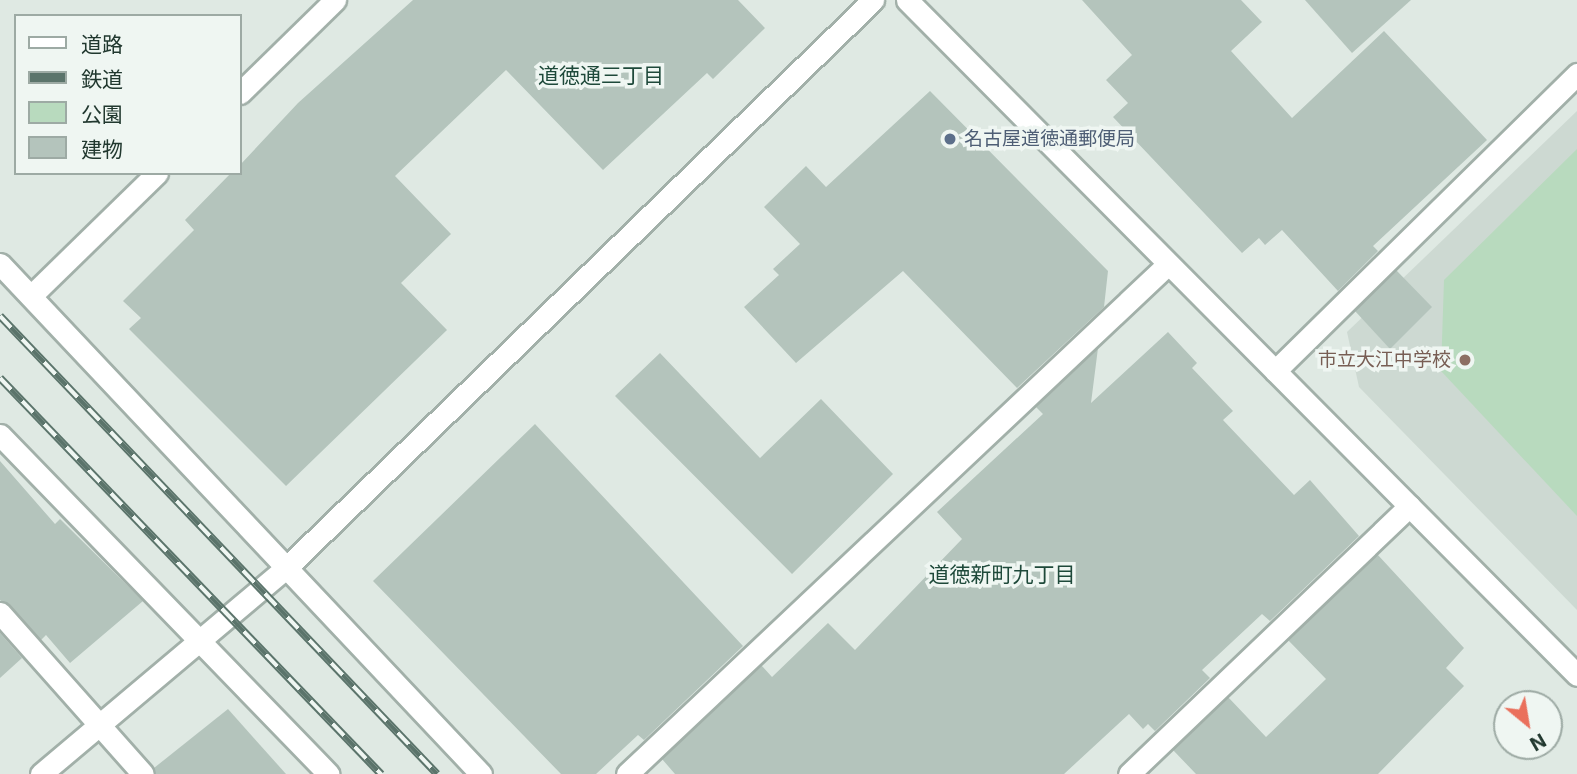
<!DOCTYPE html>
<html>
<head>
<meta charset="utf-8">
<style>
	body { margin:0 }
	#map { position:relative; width:1577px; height:774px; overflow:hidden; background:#dfe9e3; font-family:Inter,"Noto Sans JP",sans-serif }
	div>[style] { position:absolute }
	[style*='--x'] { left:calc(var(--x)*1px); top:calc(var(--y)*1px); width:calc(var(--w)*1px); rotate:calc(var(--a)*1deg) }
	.built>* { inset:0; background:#cdd9d2 }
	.green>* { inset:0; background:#b8dabe }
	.building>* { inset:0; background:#b4c4bc }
	.roads { filter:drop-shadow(2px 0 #a2b0a9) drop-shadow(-2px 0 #a2b0a9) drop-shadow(0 2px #a2b0a9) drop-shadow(0 -2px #a2b0a9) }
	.minor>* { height:21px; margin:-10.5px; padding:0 10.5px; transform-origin:10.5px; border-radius:10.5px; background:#fff }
	.tertiary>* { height:21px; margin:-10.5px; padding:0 10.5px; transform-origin:10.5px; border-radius:10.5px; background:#fff }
	.rail>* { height:8px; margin-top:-4px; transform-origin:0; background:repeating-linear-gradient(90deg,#eff6f2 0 16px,#5b746b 0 32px); box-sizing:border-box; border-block:2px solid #5b746b }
	.dots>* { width:19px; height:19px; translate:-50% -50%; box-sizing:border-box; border:4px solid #eff6f2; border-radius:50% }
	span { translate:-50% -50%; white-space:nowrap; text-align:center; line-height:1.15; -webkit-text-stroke:7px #eff6f2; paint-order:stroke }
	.service-label { font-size:19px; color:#4e5e75 }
	.left { translate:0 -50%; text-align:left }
	.education-label { font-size:19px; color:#785e54 }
	.right { translate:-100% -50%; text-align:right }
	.neighbourhood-label { font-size:21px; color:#1e493a }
	.legend { position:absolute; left:14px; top:14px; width:228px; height:161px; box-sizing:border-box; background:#eff6f2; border:2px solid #9daaa4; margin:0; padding:9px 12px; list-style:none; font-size:21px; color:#21382f }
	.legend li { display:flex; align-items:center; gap:14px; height:35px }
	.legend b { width:35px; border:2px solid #9daaa4 }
	.north { position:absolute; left:1493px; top:690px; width:70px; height:70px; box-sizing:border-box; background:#eff6f2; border:2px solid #9daaa4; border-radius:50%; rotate:150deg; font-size:19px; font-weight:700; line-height:28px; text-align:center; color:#21382f }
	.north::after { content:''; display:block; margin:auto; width:24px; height:32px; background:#ea705c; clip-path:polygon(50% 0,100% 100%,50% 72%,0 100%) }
</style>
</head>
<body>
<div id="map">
	<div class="built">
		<div style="clip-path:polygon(1577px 111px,1577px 610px,1359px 387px,1347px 332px)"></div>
	</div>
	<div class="green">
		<div style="clip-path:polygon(1577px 149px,1577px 516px,1441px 371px,1444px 280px)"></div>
	</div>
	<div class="building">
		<div style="clip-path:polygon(413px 0,738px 0,765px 28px,713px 79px,707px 73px,603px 170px,506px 70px,395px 176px,451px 234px,401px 283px,447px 330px,286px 486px,129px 329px,141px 318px,123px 301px,194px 230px,185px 220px,231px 173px,240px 173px,240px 165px,298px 103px)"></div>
		<div style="clip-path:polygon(1082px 0,1241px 0,1262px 22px,1231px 51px,1292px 118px,1384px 31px,1487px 140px,1373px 246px,1378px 251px,1338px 291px,1282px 230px,1265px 245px,1259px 238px,1242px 253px,1113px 117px,1128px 103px,1106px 80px,1132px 55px)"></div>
		<div style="clip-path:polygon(1305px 0,1411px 0,1352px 53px)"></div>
		<div style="clip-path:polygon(930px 91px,1108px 271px,1104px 307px,1017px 388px,903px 271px,796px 363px,744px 307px,779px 275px,773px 269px,800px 244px,764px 207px,806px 166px,826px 187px)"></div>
		<div style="clip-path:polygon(1396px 270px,1432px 307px,1390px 349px,1355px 311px)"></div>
		<div style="clip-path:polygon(1168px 332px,1197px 363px,1192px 368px,1233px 411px,1223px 420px,1294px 495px,1310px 480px,1359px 536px,1270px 621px,1262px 614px,1202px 670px,1210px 678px,1155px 731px,1148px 724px,1143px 729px,1129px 714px,1064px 774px,675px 774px,662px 759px,761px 665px,772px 677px,828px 623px,855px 650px,962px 539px,937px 512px,1043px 414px,1036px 407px,1098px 348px,1091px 403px)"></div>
		<div style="clip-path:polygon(660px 353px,760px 458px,821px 399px,893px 474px,792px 574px,615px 396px)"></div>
		<div style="clip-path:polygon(535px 424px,743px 646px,644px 740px,638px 735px,596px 774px,561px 774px,373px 581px)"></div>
		<div style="clip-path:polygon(0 461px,55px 524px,60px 519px,143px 601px,70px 663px,46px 635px,41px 640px,0 600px)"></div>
		<div style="clip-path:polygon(1377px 554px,1464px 648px,1446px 668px,1464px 686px,1378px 774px,1196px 774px,1173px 750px,1228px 697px,1266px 737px,1326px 679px,1288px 640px)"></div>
		<div style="clip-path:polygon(0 633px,22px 658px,0 678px)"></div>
		<div style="clip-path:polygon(228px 709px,286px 774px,156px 774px,154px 768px)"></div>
	</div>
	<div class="roads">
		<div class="minor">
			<div style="--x:907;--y:0;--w:951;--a:45.21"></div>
			<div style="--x:240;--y:93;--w:133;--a:-44.4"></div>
			<div style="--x:0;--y:264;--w:701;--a:46.68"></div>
			<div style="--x:31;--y:296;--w:176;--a:-44.3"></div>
			<div style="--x:1275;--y:371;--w:424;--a:-44.5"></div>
			<div style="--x:0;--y:435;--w:472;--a:45.9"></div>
			<div style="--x:0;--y:613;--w:215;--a:48.4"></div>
			<div style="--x:627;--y:774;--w:743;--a:-43.31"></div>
			<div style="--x:1129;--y:774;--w:388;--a:-43.7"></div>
		</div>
		<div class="tertiary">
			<div style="--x:41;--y:774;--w:323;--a:-40.1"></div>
			<div style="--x:288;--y:566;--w:814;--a:-44.05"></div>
		</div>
	</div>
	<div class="rail">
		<div style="--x:0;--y:316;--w:633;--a:46.34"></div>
		<div style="--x:0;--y:378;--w:550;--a:46.11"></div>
	</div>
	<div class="dots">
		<div style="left:950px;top:139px;background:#5c6f8a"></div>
		<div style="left:1465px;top:360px;background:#8d6e63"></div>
	</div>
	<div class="service-label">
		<span class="left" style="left:964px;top:139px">名古屋道徳通郵便局</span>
	</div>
	<div class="education-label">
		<span class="right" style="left:1451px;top:360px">市立大江中学校</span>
	</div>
	<div class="neighbourhood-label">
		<span style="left:601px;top:76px">道徳通三丁目</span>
		<span style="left:1002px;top:575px">道徳新町九丁目</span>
	</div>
	<ul class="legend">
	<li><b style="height:9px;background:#fff"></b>道路</li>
	<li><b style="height:9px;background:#5b746b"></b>鉄道</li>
	<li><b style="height:19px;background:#b8dabe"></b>公園</li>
	<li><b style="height:19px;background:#b4c4bc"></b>建物</li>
	</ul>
	<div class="north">N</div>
</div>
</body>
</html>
